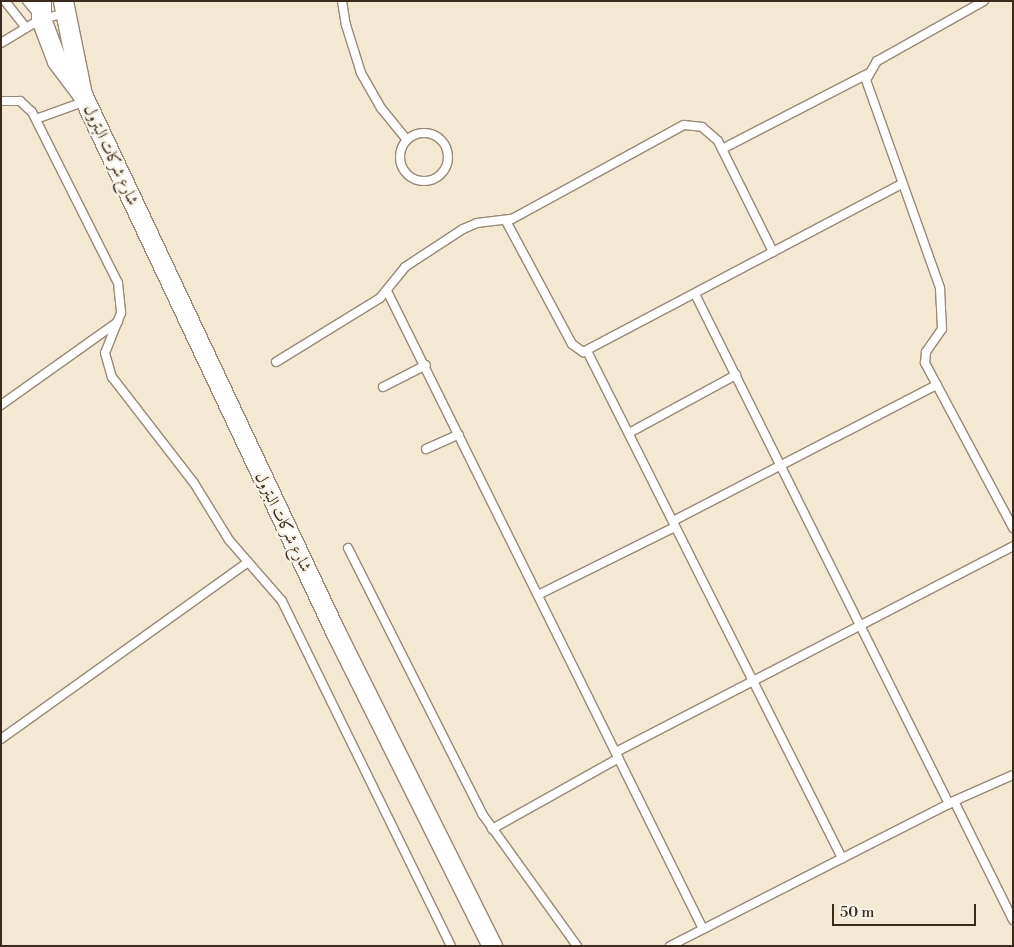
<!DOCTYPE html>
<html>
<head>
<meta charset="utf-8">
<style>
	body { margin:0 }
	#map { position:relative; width:1014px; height:947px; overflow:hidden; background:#f3e8d2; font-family:"Libre Bodoni",Amiri,serif }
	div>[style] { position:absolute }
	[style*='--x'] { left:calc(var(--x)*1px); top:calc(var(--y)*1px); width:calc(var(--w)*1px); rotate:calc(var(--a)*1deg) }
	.roads { filter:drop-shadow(1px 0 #978978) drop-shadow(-1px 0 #978978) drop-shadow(0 1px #978978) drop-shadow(0 -1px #978978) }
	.service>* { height:8px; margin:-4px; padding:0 4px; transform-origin:4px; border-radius:4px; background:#fff }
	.service>.ring { margin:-4px; padding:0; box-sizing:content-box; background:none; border:8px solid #fff; border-radius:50% }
	.tertiary>* { height:19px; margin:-9.5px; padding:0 9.5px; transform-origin:9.5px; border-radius:9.5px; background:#fff }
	span { translate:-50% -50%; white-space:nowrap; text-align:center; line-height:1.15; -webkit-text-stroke:4.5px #f7f3e8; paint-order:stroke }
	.street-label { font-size:16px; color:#3b2a1e }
	.frame { position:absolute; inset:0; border:2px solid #3b2a1e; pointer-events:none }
	.scale { position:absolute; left:832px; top:904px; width:144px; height:22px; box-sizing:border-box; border:2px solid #3b2a1e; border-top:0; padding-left:6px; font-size:15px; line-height:18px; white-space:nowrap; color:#3b2a1e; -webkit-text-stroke:4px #f7f3e8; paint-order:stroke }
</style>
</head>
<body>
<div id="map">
	<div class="roads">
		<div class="service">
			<div style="--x:5;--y:1;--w:34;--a:52"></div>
			<div style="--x:27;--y:1;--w:16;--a:50"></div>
			<div style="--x:342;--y:1;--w:24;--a:81"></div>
			<div style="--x:346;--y:25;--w:50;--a:72.6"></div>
			<div style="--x:361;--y:73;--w:40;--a:60.3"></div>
			<div style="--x:381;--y:108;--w:41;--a:50.9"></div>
			<div style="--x:984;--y:1;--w:123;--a:150.7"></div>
			<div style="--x:877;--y:61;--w:22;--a:120"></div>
			<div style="--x:866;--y:80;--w:221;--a:70.4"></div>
			<div style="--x:940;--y:288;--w:41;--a:87.2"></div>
			<div style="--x:942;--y:329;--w:28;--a:125"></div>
			<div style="--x:926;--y:352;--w:11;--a:95"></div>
			<div style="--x:925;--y:363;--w:187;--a:61.9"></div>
			<div style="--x:1;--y:43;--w:47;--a:-31"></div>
			<div style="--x:41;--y:19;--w:23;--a:-13"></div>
			<div style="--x:1;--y:101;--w:19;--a:0"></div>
			<div style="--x:20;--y:101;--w:16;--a:43"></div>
			<div style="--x:32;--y:112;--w:191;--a:63.3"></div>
			<div style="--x:118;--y:283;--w:30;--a:84"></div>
			<div style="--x:121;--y:313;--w:43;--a:111.8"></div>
			<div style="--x:105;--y:353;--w:25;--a:74"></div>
			<div style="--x:112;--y:377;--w:134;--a:52.3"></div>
			<div style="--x:194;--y:483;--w:67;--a:58.4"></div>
			<div style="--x:229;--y:540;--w:81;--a:49"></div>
			<div style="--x:282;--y:601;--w:384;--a:63.9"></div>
			<div style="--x:36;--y:119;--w:53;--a:-19.8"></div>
			<div class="ring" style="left:400px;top:133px;width:40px;height:40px"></div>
			<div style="--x:722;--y:149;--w:163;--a:-27.3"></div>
			<div style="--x:506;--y:221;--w:140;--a:61.8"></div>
			<div style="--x:572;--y:344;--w:14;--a:36"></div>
			<div style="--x:583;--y:352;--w:361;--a:-27.8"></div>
			<div style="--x:387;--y:291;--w:712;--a:63.65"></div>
			<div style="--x:695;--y:294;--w:570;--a:63.52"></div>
			<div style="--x:587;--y:351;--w:568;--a:63.3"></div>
			<div style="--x:276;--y:362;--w:122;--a:-31.6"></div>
			<div style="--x:380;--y:298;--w:40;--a:-51"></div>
			<div style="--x:405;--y:267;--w:69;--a:-33.2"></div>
			<div style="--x:463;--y:229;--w:15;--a:-23"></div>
			<div style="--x:477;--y:223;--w:35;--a:-7"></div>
			<div style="--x:512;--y:219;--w:196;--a:-28.7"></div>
			<div style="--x:684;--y:125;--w:18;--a:6"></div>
			<div style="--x:702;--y:127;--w:21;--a:41"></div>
			<div style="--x:718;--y:141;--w:124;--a:63.6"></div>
			<div style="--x:383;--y:387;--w:48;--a:-27.1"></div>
			<div style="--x:1;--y:405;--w:143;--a:-35.4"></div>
			<div style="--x:629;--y:433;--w:122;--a:-28.5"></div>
			<div style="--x:426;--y:449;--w:36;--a:-24"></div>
			<div style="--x:673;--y:521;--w:297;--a:-27.3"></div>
			<div style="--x:348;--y:548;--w:299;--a:63.2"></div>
			<div style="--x:483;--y:815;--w:161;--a:54.3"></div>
			<div style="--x:538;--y:595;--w:153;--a:-26.4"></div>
			<div style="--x:1;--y:739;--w:304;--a:-35.6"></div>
			<div style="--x:616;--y:752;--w:447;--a:-27.4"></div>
			<div style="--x:954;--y:801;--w:133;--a:63.6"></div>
			<div style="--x:492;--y:829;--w:145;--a:-29.2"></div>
			<div style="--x:670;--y:946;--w:319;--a:-27"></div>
			<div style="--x:954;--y:801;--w:64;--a:-23.8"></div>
		</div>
		<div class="tertiary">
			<div style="--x:41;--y:1;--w:18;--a:90"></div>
			<div style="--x:41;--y:19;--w:45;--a:69.1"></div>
			<div style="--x:57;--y:61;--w:41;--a:52.9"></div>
			<div style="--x:82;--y:94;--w:596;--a:64.77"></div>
			<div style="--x:336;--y:633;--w:350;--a:63.5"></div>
			<div style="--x:63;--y:1;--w:95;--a:78.5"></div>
		</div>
	</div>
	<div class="street-label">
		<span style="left:111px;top:155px;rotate:65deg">شارع شركات البترول</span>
		<span style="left:283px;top:522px;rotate:64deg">شارع شركات البترول</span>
	</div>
	<div class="frame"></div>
	<div class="scale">50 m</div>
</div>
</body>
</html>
